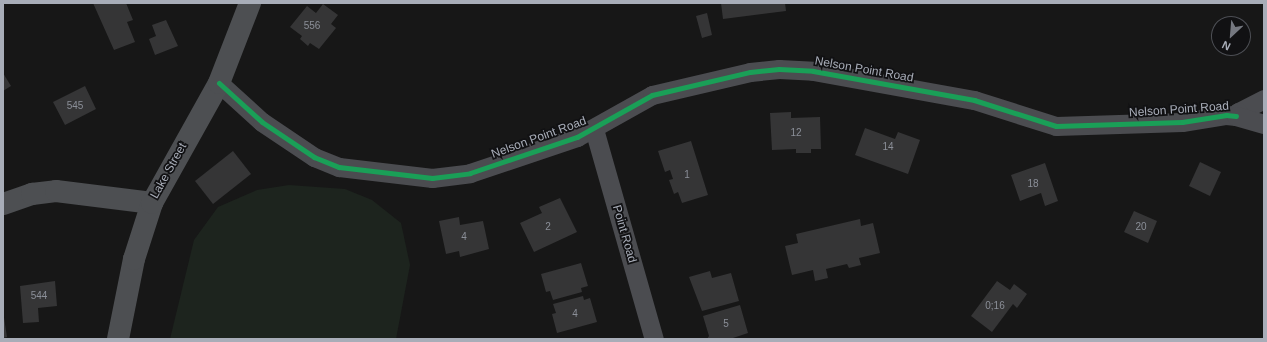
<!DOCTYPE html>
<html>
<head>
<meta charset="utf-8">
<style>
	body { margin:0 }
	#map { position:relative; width:1267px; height:342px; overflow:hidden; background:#171717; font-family:Arial,sans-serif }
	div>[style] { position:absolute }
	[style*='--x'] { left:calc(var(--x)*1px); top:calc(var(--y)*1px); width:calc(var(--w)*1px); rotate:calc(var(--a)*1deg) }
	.green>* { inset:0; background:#1d241e }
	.building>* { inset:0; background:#353536 }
	.minor>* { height:19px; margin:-9.5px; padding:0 9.5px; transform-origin:9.5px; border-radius:9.5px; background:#4b4c50 }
	.major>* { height:22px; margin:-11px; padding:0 11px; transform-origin:11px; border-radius:11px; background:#4d4f52 }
	.cycleway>* { height:5px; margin:-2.5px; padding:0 2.5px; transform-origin:2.5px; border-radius:2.5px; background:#1a9f57 }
	span { translate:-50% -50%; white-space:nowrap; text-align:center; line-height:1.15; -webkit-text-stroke:3.5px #111113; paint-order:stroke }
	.number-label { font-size:10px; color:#8b8f98 }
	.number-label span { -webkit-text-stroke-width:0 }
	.street-label { font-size:12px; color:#a8adb8 }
	.frame { position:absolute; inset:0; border:4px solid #a8adb8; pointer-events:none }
	.north { position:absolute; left:1211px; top:16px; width:40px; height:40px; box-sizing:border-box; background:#111113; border:1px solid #4d4f55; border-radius:50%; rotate:206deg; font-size:11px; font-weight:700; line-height:16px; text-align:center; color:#a8adb8 }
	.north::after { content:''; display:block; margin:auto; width:14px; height:18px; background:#757880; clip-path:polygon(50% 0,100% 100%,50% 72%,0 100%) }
</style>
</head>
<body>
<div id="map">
	<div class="green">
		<div style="clip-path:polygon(289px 185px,345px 189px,372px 200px,401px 223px,410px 265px,396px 339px,170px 339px,194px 240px,218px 207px,257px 190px)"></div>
	</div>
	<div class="building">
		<div style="clip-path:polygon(93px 3px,126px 3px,133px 20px,127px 22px,135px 42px,114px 50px)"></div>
		<div style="clip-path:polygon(721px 3px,785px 3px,786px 11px,723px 19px)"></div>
		<div style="clip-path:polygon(323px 4px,338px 15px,331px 24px,336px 28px,319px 49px,310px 43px,308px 46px,300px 39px,302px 36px,290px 27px,307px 6px,316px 13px)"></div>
		<div style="clip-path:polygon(707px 13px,712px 35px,702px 38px,696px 16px)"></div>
		<div style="clip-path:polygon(166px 20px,178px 46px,155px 55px,149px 39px,156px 36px,152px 25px)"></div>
		<div style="clip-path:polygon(3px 73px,11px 86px,3px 91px)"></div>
		<div style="clip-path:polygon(85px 86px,96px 109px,65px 125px,53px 102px)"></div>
		<div style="clip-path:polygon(791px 112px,791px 118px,820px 117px,821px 149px,811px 149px,811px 153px,796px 153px,796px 149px,772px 150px,770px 113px)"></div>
		<div style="clip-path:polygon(865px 128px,895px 139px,898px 132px,920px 140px,908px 174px,855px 155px)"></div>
		<div style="clip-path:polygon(691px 141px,708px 195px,682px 203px,678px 192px,674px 194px,669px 180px,673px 179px,670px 170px,665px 172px,658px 151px)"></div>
		<div style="clip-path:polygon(233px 151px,251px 174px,213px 204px,195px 181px)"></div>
		<div style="clip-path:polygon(1200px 162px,1221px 172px,1210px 196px,1189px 186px)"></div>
		<div style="clip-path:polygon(1045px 163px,1058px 201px,1045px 206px,1041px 193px,1020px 201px,1011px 175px)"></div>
		<div style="clip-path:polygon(560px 198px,577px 232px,534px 252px,520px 223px,542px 213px,539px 207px)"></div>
		<div style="clip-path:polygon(1134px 211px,1157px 221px,1148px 243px,1124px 232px)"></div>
		<div style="clip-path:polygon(459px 217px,460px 225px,483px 221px,489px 249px,460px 257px,459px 251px,446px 254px,439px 221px)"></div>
		<div style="clip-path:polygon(860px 219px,861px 226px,873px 223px,880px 253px,859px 258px,861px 265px,849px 268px,847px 264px,826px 269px,828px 278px,815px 281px,813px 270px,792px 275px,785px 246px,798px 243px,796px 234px)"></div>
		<div style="clip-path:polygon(581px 263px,588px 286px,581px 288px,582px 292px,553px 300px,550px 291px,546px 292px,541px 274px)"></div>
		<div style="clip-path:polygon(710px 271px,712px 278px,731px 273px,739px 301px,702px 311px,689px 277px)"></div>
		<div style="clip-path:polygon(55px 281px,57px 306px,38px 308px,39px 322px,23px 323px,20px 286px)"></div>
		<div style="clip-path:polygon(997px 281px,1010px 290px,1014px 284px,1027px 294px,1017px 308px,1013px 304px,992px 332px,971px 316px)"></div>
		<div style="clip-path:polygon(583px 296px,584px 300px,590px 298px,597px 322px,557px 333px,552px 314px,556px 313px,553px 304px)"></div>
		<div style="clip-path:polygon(740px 305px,748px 333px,730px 339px,707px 339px,709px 336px,703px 316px)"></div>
		<div style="clip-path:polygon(3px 311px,7px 337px,3px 338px)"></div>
	</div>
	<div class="minor">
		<div style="--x:219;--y:83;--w:58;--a:42.2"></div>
		<div style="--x:262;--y:122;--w:63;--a:33.9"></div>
		<div style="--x:314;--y:157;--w:27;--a:22"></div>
		<div style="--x:339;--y:167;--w:94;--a:6.7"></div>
		<div style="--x:432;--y:178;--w:38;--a:-7"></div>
		<div style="--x:470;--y:173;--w:113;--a:-18.6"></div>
		<div style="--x:577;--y:137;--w:86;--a:-29.2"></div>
		<div style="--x:652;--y:95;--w:101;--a:-13.2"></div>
		<div style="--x:750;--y:72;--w:29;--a:-6"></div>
		<div style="--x:779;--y:69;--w:34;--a:3"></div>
		<div style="--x:813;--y:71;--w:164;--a:10.2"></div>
		<div style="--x:974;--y:100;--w:86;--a:17.6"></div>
		<div style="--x:1056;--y:126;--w:126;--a:-1.8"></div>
		<div style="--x:1182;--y:122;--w:45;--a:-9"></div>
		<div style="--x:1226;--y:115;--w:10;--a:6"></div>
		<div style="--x:1264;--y:99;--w:29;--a:153"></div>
		<div style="--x:1238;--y:112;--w:4;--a:117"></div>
		<div style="--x:1236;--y:116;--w:29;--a:16"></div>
		<div style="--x:594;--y:129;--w:218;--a:74.1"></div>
	</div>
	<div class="major">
		<div style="--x:3;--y:204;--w:31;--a:-19"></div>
		<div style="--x:32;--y:194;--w:24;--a:-7"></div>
		<div style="--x:56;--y:191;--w:97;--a:7.1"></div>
		<div style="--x:118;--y:339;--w:82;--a:-78.7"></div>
		<div style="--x:134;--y:259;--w:59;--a:-72.2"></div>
		<div style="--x:152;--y:203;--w:137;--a:-60.8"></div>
		<div style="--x:219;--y:83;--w:86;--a:-68.8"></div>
	</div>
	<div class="cycleway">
		<div style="--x:219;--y:83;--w:58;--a:42.2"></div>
		<div style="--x:262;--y:122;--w:63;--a:33.9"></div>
		<div style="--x:314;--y:157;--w:27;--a:22"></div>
		<div style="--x:339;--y:167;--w:94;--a:6.7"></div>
		<div style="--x:432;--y:178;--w:38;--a:-7"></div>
		<div style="--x:470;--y:173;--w:113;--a:-18.6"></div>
		<div style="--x:577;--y:137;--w:86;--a:-29.2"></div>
		<div style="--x:652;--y:95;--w:101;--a:-13.2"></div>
		<div style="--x:750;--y:72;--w:29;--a:-6"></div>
		<div style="--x:779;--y:69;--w:34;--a:3"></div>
		<div style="--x:813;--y:71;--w:164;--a:10.2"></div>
		<div style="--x:974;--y:100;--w:86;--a:17.6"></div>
		<div style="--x:1056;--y:126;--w:126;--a:-1.8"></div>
		<div style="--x:1182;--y:122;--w:45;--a:-9"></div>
		<div style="--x:1226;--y:115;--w:10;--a:6"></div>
	</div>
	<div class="number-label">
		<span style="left:312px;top:26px">556</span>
		<span style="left:75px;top:106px">545</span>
		<span style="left:796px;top:133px">12</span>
		<span style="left:888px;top:147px">14</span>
		<span style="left:687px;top:175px">1</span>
		<span style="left:1033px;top:184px">18</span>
		<span style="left:548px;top:227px">2</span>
		<span style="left:1141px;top:227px">20</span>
		<span style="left:464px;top:237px">4</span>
		<span style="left:39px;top:296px">544</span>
		<span style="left:995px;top:306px">0;16</span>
		<span style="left:575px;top:314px">4</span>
		<span style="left:726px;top:324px">5</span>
	</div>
	<div class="street-label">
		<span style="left:864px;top:70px;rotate:10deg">Nelson Point Road</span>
		<span style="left:1179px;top:110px;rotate:-4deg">Nelson Point Road</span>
		<span style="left:539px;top:138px;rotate:-20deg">Nelson Point Road</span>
		<span style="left:169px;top:171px;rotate:-61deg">Lake Street</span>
		<span style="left:624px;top:234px;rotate:74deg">Point Road</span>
	</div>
	<div class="frame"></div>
	<div class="north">N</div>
</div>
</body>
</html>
